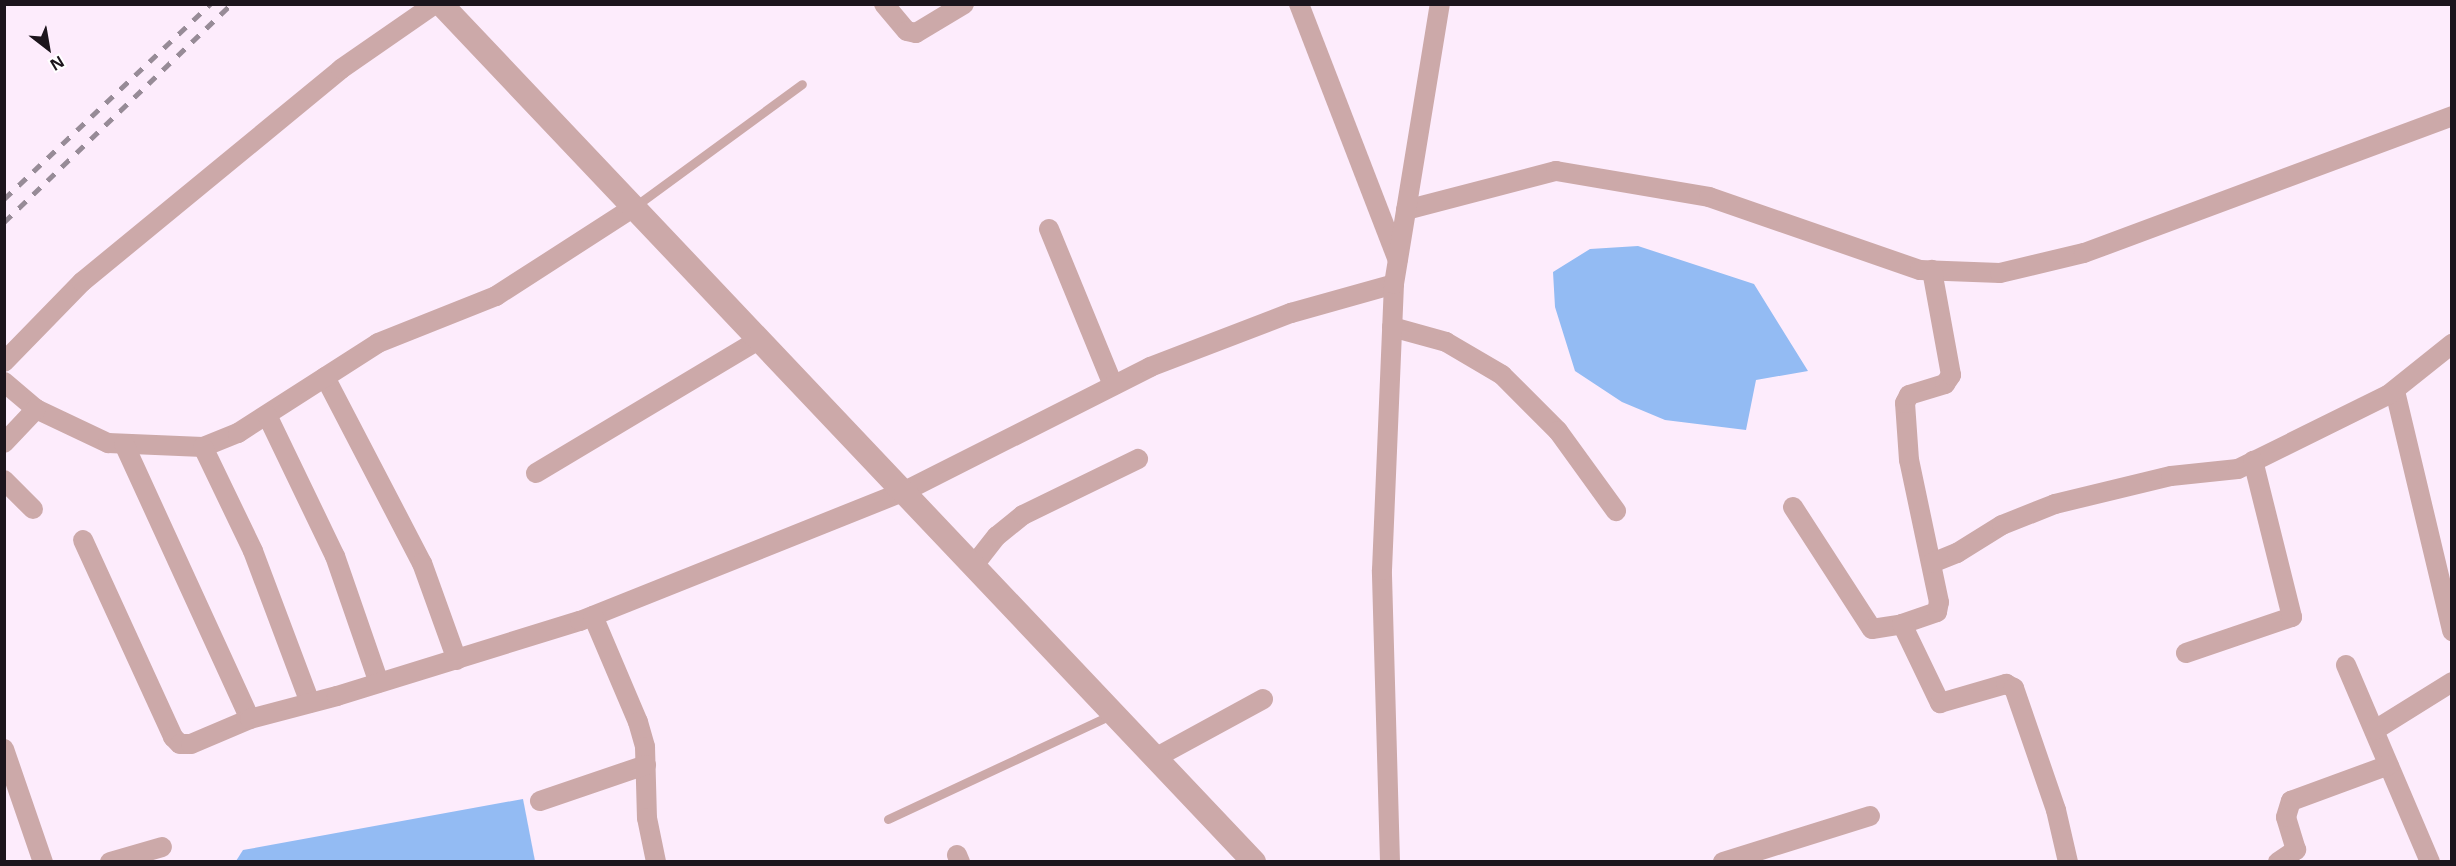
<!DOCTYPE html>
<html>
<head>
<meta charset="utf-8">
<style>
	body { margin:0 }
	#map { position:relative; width:2456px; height:866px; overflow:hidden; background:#fdecfc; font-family:"Noto Sans",sans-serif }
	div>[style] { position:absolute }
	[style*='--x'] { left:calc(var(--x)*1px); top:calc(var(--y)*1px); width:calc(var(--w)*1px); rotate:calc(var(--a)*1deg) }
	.water>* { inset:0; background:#93bbf3 }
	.service>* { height:9px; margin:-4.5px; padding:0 4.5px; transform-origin:4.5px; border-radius:4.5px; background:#cca9a9 }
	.minor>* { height:20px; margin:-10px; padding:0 10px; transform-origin:10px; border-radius:10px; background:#cca9a9 }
	.tertiary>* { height:24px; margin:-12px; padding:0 12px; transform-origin:12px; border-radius:12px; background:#cca9a9 }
	.rail>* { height:4.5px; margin-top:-2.25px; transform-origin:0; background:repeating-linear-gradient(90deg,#978b97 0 10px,transparent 0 20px) }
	span { translate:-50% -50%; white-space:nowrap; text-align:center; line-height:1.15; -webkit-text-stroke:4.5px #fff; paint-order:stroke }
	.frame { position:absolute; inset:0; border:6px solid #1c151c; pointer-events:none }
	.north { position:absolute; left:18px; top:18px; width:60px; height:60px; -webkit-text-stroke:4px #fff; paint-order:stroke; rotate:149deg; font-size:16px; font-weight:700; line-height:24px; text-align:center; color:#1c151c }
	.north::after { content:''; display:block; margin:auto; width:21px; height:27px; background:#1c151c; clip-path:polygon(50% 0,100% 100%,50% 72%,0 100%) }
</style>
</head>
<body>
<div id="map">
	<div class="water">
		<div style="clip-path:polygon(1638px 246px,1754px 284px,1808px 371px,1756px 380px,1746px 430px,1665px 420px,1622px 402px,1575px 371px,1555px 307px,1553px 272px,1590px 249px)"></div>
		<div style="clip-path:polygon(523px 799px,535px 861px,236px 861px,243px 850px)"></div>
	</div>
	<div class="service">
		<div style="--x:634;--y:207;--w:208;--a:-36.2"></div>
		<div style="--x:888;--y:819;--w:246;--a:-25"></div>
	</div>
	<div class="minor">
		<div style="--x:884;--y:4;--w:35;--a:50"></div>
		<div style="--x:907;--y:31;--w:9;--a:13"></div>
		<div style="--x:916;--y:33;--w:56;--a:-31.1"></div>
		<div style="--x:1299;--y:4;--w:274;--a:68.9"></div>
		<div style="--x:1406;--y:210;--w:155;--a:-14.6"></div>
		<div style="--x:1556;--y:171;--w:155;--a:9.6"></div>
		<div style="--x:1709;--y:197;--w:223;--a:19.1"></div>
		<div style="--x:1920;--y:270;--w:80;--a:2.1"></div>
		<div style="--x:2000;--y:273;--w:86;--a:-13.4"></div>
		<div style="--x:2084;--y:253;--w:393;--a:-20.4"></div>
		<div style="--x:1049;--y:229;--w:169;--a:67.7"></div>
		<div style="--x:1392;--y:327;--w:56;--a:15.5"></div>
		<div style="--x:1446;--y:342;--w:65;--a:30.5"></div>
		<div style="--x:1502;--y:375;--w:79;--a:45"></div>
		<div style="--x:1558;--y:431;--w:99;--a:54.1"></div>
		<div style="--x:4;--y:362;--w:112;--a:-45.7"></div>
		<div style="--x:82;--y:282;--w:335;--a:-39.4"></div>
		<div style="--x:341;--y:69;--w:114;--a:-34.7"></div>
		<div style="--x:325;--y:377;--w:210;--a:62.5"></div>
		<div style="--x:422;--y:563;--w:103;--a:70.2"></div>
		<div style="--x:4;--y:382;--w:42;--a:40.2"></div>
		<div style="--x:36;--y:409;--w:80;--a:25.3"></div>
		<div style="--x:108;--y:443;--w:95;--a:2.4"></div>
		<div style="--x:203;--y:447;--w:38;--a:-22"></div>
		<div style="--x:238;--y:433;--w:166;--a:-32.7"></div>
		<div style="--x:378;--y:343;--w:127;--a:-21.7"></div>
		<div style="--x:496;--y:296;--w:164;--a:-32.8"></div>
		<div style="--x:2395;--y:391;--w:247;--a:76.6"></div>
		<div style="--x:267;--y:415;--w:157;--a:64.3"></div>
		<div style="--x:335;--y:556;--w:134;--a:70.9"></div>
		<div style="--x:4;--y:443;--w:47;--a:-46.7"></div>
		<div style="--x:124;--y:444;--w:302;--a:65.4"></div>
		<div style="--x:203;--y:447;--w:115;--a:64.3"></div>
		<div style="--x:253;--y:551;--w:162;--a:69.4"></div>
		<div style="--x:536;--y:473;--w:261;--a:-30.9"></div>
		<div style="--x:4;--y:480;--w:41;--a:45"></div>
		<div style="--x:1793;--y:507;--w:145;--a:57.1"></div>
		<div style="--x:1872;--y:629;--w:30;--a:-9"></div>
		<div style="--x:1902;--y:624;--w:37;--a:-19"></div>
		<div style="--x:1937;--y:612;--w:10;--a:-79"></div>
		<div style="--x:1939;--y:602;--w:145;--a:-101.9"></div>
		<div style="--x:1909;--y:460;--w:57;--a:-94"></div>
		<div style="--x:1905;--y:403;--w:9;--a:-63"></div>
		<div style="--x:1909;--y:395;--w:38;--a:-17"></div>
		<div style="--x:1945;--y:384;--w:11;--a:-56"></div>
		<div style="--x:1951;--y:375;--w:107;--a:-100.3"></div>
		<div style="--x:83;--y:540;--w:217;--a:65.4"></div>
		<div style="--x:173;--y:737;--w:10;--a:45"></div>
		<div style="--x:180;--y:744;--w:11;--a:0"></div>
		<div style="--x:191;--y:744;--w:64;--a:-23"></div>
		<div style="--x:250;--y:719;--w:90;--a:-14.8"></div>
		<div style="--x:337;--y:696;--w:254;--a:-17.2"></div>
		<div style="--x:580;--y:621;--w:350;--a:-21.8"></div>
		<div style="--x:905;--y:491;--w:275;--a:-26.8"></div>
		<div style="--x:1150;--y:367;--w:151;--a:-21"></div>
		<div style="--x:1291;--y:313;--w:107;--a:-15.7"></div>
		<div style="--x:1932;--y:563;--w:27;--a:-22"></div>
		<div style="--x:1957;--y:553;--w:53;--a:-31.9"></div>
		<div style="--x:2002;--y:525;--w:57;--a:-21.6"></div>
		<div style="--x:2055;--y:504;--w:119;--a:-13.6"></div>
		<div style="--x:2171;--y:476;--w:67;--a:-6"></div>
		<div style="--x:2238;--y:469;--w:167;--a:-26.3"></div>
		<div style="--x:2388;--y:395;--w:82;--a:-38.6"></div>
		<div style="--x:974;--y:565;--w:37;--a:-52"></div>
		<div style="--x:997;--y:536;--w:33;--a:-39"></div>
		<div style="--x:1023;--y:515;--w:128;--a:-26"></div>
		<div style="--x:593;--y:616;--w:115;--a:67"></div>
		<div style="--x:638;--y:722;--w:26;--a:74"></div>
		<div style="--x:645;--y:747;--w:71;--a:88.4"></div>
		<div style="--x:647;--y:818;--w:45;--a:78.4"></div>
		<div style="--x:1902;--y:624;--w:88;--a:64.3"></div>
		<div style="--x:1940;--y:703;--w:69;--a:-16.1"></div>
		<div style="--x:2006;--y:684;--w:9;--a:27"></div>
		<div style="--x:2014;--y:688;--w:129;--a:71"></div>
		<div style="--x:2056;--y:810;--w:53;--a:77"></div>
		<div style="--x:2186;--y:653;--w:112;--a:-18.8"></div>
		<div style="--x:2292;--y:617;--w:161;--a:-104"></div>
		<div style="--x:2346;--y:665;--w:214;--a:66.9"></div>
		<div style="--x:2375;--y:730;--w:91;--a:-31.9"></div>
		<div style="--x:4;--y:749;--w:120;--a:71"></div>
		<div style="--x:1155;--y:758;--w:123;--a:-28.6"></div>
		<div style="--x:540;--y:801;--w:112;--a:-18.8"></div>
		<div style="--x:957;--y:855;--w:8;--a:67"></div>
		<div style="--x:110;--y:862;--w:54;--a:-16.1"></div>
		<div style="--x:1390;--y:862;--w:292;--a:-91.6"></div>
		<div style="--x:1382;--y:570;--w:286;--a:-87.6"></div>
		<div style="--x:1394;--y:284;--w:284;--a:-80.7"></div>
		<div style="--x:1723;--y:862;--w:154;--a:-17.4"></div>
		<div style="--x:2278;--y:862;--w:22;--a:-34"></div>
		<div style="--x:2296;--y:850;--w:34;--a:-107"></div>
		<div style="--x:2286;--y:817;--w:17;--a:-73"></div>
		<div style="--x:2291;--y:801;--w:104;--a:-20.2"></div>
	</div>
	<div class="tertiary">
		<div style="--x:441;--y:4;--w:1182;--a:46.54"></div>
	</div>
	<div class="rail">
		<div style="--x:4;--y:199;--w:284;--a:-43.4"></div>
		<div style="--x:4;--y:222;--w:315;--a:-43.8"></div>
	</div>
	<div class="frame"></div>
	<div class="north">N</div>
</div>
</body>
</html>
